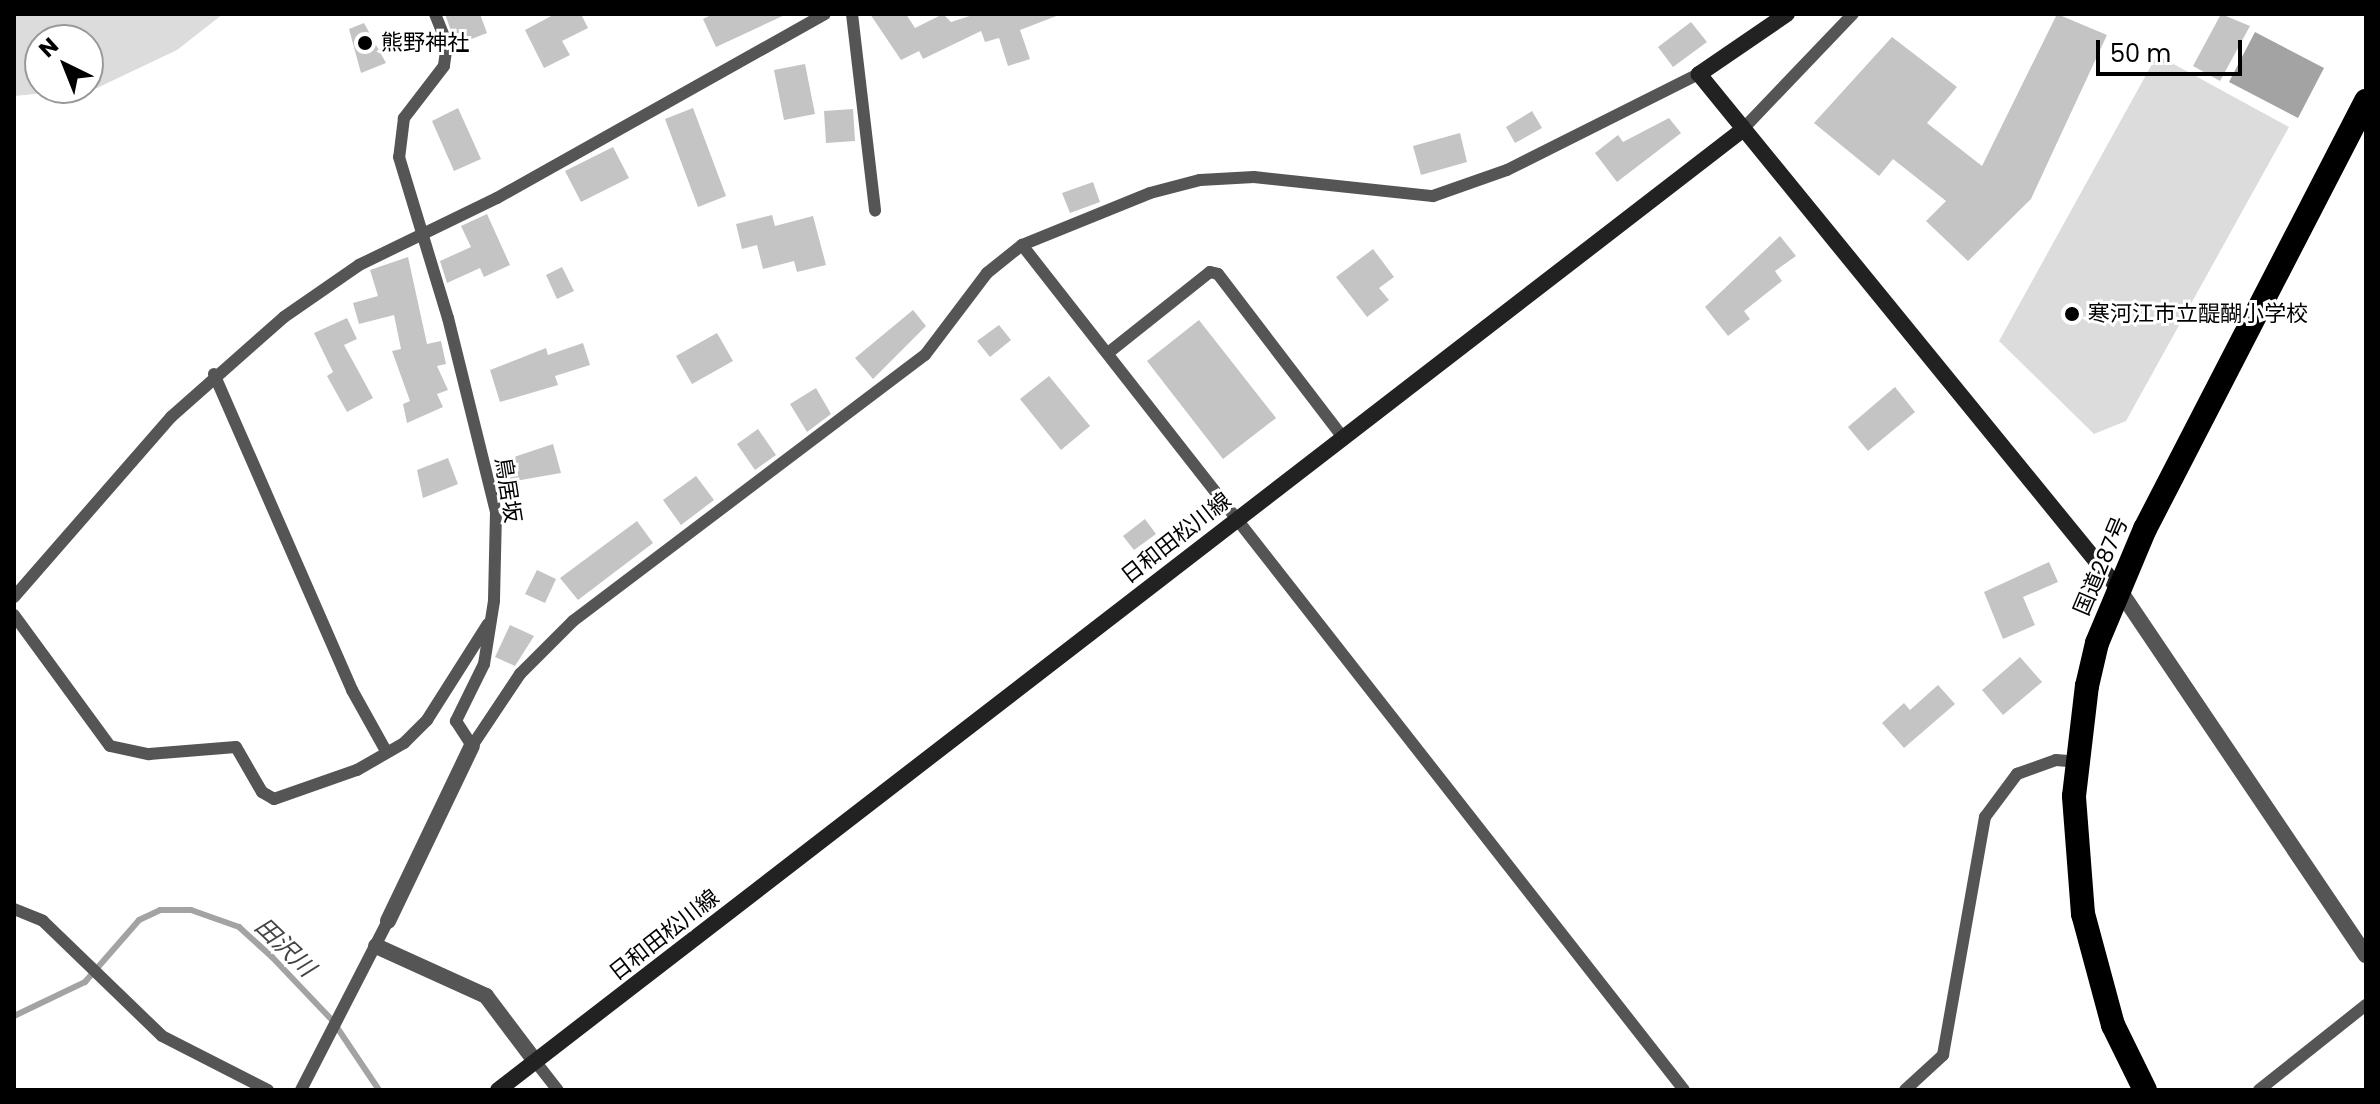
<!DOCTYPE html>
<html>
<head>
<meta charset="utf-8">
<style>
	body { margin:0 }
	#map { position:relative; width:2380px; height:1104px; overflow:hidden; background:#fff; font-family:Poppins,"Noto Sans JP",sans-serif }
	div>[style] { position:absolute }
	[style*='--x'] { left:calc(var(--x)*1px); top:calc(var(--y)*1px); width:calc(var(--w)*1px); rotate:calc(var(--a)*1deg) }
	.green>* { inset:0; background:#dcdcdc }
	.water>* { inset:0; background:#a3a3a3 }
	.stream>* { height:6px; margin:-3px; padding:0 3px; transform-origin:3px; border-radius:3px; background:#a3a3a3 }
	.building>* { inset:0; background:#c4c4c4 }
	.lane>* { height:12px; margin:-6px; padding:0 6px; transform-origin:6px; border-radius:6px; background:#555 }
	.street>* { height:16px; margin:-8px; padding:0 8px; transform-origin:8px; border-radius:8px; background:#555 }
	.secondary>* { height:16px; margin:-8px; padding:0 8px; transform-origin:8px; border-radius:8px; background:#222 }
	.highway>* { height:24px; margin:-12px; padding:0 12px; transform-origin:12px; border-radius:12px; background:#000 }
	.dots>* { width:22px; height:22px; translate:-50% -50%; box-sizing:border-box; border:4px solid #fff; border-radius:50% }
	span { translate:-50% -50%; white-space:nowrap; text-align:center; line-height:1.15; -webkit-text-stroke:6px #fff; paint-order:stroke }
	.poi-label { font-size:22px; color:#000 }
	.left { translate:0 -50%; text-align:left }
	.street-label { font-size:22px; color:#000 }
	.water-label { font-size:24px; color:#444; font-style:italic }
	.frame { position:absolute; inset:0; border:16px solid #000; pointer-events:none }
	.north { position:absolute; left:24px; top:24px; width:80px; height:80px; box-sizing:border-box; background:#fff; border:2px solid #999; border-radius:50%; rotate:317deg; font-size:22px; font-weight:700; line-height:32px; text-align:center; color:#000 }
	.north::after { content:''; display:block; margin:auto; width:28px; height:36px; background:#000; clip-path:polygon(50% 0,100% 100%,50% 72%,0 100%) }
	.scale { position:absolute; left:2096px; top:40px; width:146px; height:36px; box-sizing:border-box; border:4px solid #000; border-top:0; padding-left:10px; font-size:24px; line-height:28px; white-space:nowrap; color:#000; -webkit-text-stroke:6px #fff; paint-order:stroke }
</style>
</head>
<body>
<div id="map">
	<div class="green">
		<div style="clip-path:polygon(evenodd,14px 14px,223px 14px,177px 50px,97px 88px,14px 96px,14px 14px,40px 40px,88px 40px,88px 88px,40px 88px,40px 40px)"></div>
		<div style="clip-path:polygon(2157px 55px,2289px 127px,2126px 421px,2094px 434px,1999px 341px)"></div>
	</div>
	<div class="water">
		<div style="clip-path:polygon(2255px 32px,2324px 68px,2298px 118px,2229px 82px)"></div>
	</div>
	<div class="stream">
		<div style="--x:14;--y:1016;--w:79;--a:-25.6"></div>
		<div style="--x:85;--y:982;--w:82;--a:-48.9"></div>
		<div style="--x:139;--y:920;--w:23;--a:-25"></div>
		<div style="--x:160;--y:910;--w:31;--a:0"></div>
		<div style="--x:191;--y:910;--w:51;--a:19.5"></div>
		<div style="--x:239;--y:927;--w:45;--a:42.3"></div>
		<div style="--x:272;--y:957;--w:87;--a:46.4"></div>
		<div style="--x:332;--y:1020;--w:84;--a:56.1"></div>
	</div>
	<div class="building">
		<div style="clip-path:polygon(445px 14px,480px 14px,487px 33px,456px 45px)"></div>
		<div style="clip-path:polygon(555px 14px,581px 14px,588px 28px,562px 41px,570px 55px,544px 68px,525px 30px)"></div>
		<div style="clip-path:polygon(713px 14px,787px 14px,716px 47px,703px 19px)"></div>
		<div style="clip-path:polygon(870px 14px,906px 14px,915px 28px,943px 14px,951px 22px,976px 14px,1059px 15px,1020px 30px,1030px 59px,1008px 66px,999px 38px,985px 42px,981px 31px,923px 59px,919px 51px,901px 60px)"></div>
		<div style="clip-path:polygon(2057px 14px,2107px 35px,2031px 199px,1968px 261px,1926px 221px,1946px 201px,1893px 159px,1879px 176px,1814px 123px,1892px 37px,1957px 87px,1927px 123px,1982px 166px)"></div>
		<div style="clip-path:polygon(2221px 14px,2250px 26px,2220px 81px,2193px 66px)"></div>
		<div style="clip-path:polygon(1691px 22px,1707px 42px,1673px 67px,1658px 47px)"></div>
		<div style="clip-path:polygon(364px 23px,386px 63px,361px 73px,349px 29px)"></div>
		<div style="clip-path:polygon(805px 64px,815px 114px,784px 120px,774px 70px)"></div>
		<div style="clip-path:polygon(458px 108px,481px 159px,454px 171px,432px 121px)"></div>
		<div style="clip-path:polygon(693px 108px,726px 196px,698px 207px,665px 119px)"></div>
		<div style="clip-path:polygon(853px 109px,855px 141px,826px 143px,824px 111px)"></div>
		<div style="clip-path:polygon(1532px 111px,1542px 128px,1515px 143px,1506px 127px)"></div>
		<div style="clip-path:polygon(1669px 118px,1681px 133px,1617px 182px,1595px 153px,1618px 135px,1623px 142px)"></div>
		<div style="clip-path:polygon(1460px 133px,1467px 162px,1421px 175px,1413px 146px)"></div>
		<div style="clip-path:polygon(613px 147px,629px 178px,581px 202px,565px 171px)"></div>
		<div style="clip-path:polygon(1093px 182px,1100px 202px,1070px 213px,1062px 193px)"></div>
		<div style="clip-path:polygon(487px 214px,510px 265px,484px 277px,480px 268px,447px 283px,440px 261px,471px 247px,461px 226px)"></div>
		<div style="clip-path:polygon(772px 215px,775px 226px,813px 216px,826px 265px,797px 272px,794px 261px,763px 269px,757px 245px,742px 249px,736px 224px)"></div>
		<div style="clip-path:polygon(1780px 236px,1796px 256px,1775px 271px,1782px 281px,1744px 311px,1750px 319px,1728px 336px,1705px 307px)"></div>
		<div style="clip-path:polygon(1373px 249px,1394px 277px,1379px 288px,1389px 300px,1367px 317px,1336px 277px)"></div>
		<div style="clip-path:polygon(408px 257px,427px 344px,441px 341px,446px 364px,437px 366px,448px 390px,437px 394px,443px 407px,407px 423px,403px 404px,410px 401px,392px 351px,401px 349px,394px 315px,359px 324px,353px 303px,378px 296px,370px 270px)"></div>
		<div style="clip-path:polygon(562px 267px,574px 291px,557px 299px,546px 275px)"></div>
		<div style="clip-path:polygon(913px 310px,926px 326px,873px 379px,855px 358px)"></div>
		<div style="clip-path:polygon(347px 318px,357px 339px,344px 345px,373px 398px,347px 412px,327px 376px,333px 372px,314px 333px)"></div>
		<div style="clip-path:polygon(1199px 320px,1276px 418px,1223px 459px,1147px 361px)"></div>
		<div style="clip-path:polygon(999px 325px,1011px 340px,990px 357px,977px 341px)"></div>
		<div style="clip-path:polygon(717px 333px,733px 361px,692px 384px,676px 356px)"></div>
		<div style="clip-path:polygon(583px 343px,590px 365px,555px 376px,558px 385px,500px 402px,490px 370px,546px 348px,548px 355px)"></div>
		<div style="clip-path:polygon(1049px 376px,1090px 426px,1061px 450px,1020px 399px)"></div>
		<div style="clip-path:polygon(1895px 387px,1915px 412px,1868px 451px,1848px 427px)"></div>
		<div style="clip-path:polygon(816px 388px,831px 414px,807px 432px,790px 404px)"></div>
		<div style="clip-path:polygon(758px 429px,776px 455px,755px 470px,737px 444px)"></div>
		<div style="clip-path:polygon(553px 444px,561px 473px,498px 484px,493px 464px)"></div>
		<div style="clip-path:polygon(448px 458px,458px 484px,423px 498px,417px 470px)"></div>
		<div style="clip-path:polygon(696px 476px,714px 500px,681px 525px,663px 500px)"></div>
		<div style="clip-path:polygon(1145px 519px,1156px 534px,1134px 550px,1123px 536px)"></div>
		<div style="clip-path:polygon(637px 521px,653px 543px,578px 600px,560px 578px)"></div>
		<div style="clip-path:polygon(2049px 562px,2058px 582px,2023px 597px,2035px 625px,2003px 639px,1984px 592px)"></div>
		<div style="clip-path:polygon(537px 570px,556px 579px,545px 603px,525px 594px)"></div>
		<div style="clip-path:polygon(510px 625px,534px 636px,515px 666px,495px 657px)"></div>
		<div style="clip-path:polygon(2020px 657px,2042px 682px,2003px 715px,1982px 690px)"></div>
		<div style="clip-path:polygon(1938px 685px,1955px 704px,1904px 748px,1882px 723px,1904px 703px,1910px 710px)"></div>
	</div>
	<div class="lane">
		<div style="--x:435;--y:14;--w:32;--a:68"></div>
		<div style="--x:447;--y:44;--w:22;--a:98"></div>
		<div style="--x:444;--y:66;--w:66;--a:127.6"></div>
		<div style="--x:404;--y:118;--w:39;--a:97"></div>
		<div style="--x:399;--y:157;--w:168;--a:73.1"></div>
		<div style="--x:448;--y:318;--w:200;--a:76.1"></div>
		<div style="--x:496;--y:512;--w:89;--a:91.3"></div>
		<div style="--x:494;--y:601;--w:64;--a:99"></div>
		<div style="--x:484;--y:664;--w:64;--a:116.2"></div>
		<div style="--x:456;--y:721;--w:30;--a:57"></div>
		<div style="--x:472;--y:746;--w:87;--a:-56.3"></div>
		<div style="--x:520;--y:674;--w:75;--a:-45"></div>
		<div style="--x:573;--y:621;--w:441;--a:-37.1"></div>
		<div style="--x:925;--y:355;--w:103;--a:-52.9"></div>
		<div style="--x:987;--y:273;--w:45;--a:-38.7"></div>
		<div style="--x:1022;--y:245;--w:138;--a:-22.1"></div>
		<div style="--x:1150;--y:193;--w:52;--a:-14.6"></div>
		<div style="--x:1200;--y:180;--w:54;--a:-3.2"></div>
		<div style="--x:1254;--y:177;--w:180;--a:6.1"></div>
		<div style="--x:1433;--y:196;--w:78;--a:-19.4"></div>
		<div style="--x:1507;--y:170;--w:215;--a:-26.6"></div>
		<div style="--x:852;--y:14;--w:198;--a:83.3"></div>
		<div style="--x:1741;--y:131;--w:162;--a:-46.3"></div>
		<div style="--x:1022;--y:245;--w:1073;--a:51.92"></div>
		<div style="--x:1108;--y:353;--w:130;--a:-38.5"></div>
		<div style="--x:1210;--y:272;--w:8;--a:14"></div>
		<div style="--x:1218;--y:274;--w:204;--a:52.6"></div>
		<div style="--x:214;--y:374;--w:345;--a:66.4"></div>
		<div style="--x:352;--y:690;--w:70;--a:60.9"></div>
		<div style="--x:14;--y:597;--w:239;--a:-48.9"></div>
		<div style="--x:171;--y:417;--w:151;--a:-41.5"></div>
		<div style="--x:284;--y:317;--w:91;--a:-34.7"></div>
		<div style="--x:359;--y:265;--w:153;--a:-25.9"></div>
		<div style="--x:497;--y:198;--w:376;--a:-29.3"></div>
		<div style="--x:14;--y:615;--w:162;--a:53.8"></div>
		<div style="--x:110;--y:746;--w:40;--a:12"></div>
		<div style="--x:149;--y:754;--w:87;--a:-4.6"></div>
		<div style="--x:236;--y:747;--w:52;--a:60"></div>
		<div style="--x:262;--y:792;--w:14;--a:30"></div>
		<div style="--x:274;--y:799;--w:88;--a:-19.3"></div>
		<div style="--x:357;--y:770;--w:54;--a:-29.9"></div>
		<div style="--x:404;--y:743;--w:33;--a:-45"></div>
		<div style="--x:427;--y:720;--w:114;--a:-57.6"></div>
		<div style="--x:14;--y:909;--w:31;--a:22"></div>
		<div style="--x:43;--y:921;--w:165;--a:44"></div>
		<div style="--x:162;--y:1036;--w:119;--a:27"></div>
		<div style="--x:535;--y:1061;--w:37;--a:52"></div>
		<div style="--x:301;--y:1090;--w:190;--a:-62.8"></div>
		<div style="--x:1905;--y:1090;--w:52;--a:-42.6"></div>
		<div style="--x:1943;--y:1055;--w:242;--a:-80"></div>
		<div style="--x:1985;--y:817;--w:54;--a:-53.3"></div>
		<div style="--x:2017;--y:774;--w:41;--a:-19.7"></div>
		<div style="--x:2056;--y:760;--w:21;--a:5"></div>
		<div style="--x:2259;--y:1090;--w:137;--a:-38.5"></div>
	</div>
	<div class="street">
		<div style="--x:2118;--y:588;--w:443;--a:56"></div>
		<div style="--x:388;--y:921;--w:194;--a:-64.4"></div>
		<div style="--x:376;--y:946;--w:121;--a:24.4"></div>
		<div style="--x:486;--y:996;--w:81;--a:53"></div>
	</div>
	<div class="secondary">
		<div style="--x:1787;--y:14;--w:107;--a:145.7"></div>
		<div style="--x:1699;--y:74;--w:663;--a:50.81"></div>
		<div style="--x:498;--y:1090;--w:1570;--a:-37.65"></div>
	</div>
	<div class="highway">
		<div style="--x:2145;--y:1090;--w:72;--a:-116.2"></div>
		<div style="--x:2113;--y:1025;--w:115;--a:-105.1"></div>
		<div style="--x:2083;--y:914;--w:118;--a:-94.4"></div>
		<div style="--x:2074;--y:796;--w:111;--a:-83.3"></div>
		<div style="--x:2087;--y:686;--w:44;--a:-76.9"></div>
		<div style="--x:2097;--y:643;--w:124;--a:-67.2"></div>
		<div style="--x:2145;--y:529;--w:482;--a:-62.7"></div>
	</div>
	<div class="dots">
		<div style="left:365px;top:43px;background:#000"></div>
		<div style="left:2072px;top:314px;background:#000"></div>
	</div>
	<div class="poi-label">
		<span class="left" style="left:381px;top:43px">熊野神社</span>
		<span class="left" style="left:2088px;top:314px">寒河江市立醍醐小学校</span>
	</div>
	<div class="street-label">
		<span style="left:508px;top:490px;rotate:81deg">鳥居坂</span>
		<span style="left:1176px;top:538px;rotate:-38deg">日和田松川線</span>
		<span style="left:2101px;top:566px;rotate:-67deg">国道287号</span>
		<span style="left:664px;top:935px;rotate:-38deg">日和田松川線</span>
	</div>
	<div class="water-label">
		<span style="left:285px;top:947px;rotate:44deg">田沢川</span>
	</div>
	<div class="frame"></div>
	<div class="north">N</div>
	<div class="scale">50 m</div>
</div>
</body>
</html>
